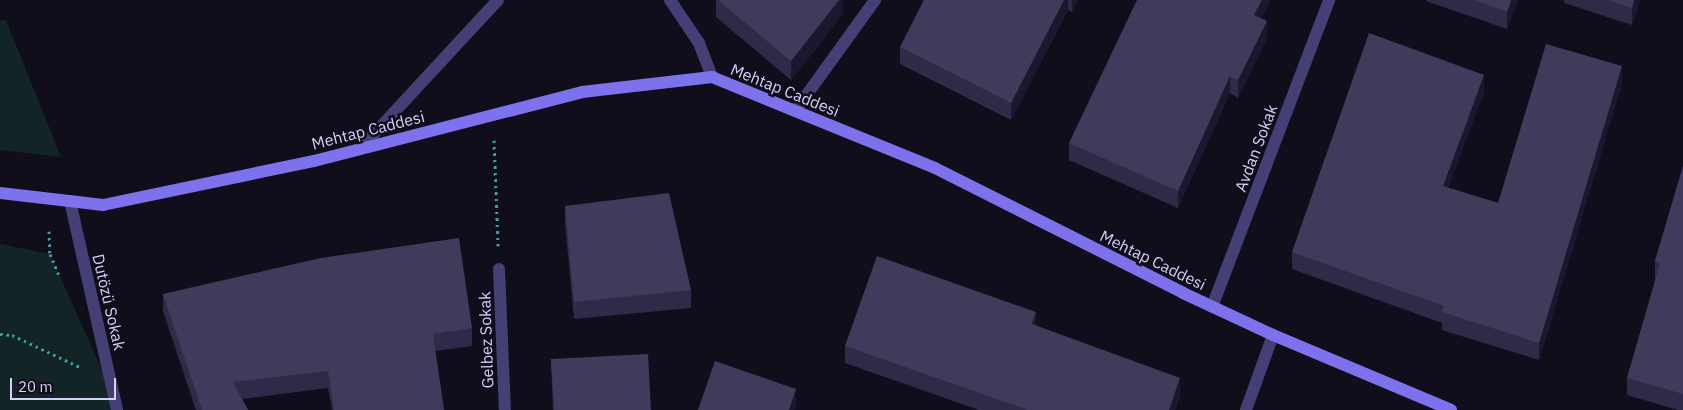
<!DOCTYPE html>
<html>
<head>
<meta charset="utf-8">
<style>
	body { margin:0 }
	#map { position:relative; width:1683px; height:410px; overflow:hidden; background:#110e1c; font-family:"IBM Plex Sans",sans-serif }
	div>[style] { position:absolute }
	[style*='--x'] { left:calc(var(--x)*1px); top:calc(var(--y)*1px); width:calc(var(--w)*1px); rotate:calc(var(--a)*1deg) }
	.green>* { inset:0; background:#122425 }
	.path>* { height:3px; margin-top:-1.5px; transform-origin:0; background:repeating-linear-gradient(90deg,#3c9fa0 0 2.5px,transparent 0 6.5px) }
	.street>* { height:12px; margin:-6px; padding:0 6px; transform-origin:6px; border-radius:6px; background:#443f75 }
	.secondary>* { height:12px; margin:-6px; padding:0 6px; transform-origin:6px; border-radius:6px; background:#7d72ec }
	.wall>* { inset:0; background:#302947 }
	.shaded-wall>* { inset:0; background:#1c162e }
	.building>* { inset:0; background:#423a5a }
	span { translate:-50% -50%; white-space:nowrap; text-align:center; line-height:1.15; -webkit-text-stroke:5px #110e1c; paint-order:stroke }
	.street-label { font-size:16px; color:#d6cff9 }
	.scale { position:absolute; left:10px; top:378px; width:106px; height:22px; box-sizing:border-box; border:2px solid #d6cff9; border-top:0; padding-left:6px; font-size:15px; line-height:18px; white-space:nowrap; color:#d6cff9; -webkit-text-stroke:4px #110e1c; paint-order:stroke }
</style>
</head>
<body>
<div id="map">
	<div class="green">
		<div style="clip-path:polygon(6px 20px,61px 157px,0 150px,0 21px)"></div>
		<div style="clip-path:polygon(0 244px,50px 254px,107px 381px,112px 410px,0 410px)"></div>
	</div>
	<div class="path">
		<div style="--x:494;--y:140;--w:106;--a:87.8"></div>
		<div style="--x:49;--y:231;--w:23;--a:88"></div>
		<div style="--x:50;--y:254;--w:23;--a:67"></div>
		<div style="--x:0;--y:334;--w:12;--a:5"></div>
		<div style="--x:12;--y:335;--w:77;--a:25.2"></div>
	</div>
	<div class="street">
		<div style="--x:670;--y:0;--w:52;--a:56"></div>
		<div style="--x:699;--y:43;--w:36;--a:69"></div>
		<div style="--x:795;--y:111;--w:137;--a:-54.2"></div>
		<div style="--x:360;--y:149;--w:203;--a:-47.2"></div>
		<div style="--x:70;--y:201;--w:214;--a:77.3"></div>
		<div style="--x:499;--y:269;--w:141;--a:87.6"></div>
		<div style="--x:1212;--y:307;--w:329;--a:-69.1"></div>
		<div style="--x:1246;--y:410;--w:80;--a:-70.2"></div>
	</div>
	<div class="secondary">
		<div style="--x:0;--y:193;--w:104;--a:6.6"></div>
		<div style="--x:103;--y:205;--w:216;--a:-11.8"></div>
		<div style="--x:314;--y:161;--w:277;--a:-14.4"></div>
		<div style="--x:582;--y:92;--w:131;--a:-6.6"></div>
		<div style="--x:712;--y:77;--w:241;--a:22.2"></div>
		<div style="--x:935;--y:168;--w:278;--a:26.7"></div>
		<div style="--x:1183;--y:293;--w:99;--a:25"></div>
		<div style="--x:1273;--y:335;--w:193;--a:22.8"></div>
	</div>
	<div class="wall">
		<div style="clip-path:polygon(716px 0,843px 0,843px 14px,791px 80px,716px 17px)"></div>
		<div style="clip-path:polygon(924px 0,1077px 0,1072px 12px,1068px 10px,1011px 120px,900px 64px,900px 47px)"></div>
		<div style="clip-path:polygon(1426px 0,1518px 0,1507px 29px,1426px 1px)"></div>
		<div style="clip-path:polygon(1564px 0,1640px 0,1632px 25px,1564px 3px)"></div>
		<div style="clip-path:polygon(1261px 18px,1267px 38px,1238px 98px,1230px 93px,1178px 208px,1069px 160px,1069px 143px)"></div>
		<div style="clip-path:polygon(1622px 83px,1539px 360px,1442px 330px,1442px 323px,1292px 269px,1292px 252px,1484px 92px,1448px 188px,1498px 203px)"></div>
		<div style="clip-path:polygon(1683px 166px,1683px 410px,1678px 410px,1627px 395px,1627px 378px,1656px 279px,1655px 278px,1655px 261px)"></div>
		<div style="clip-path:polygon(565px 206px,691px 290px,691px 308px,574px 319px,565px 223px)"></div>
		<div style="clip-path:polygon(163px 294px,472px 328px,472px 346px,435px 351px,444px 410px,332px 410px,328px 388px,242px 399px,248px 410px,196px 410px,163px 311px)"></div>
		<div style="clip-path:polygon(1036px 326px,1180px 395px,1175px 410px,979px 410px,845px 363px,845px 346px)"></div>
		<div style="clip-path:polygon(551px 359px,651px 410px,553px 410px)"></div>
	</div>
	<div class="shaded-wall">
		<div style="clip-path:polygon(839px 0,843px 0,843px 14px,791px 80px,791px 61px)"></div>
		<div style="clip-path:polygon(1064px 0,1068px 0,1068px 10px,1011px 120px,1011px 103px)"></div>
		<div style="clip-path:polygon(1072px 0,1077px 0,1072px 12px)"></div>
		<div style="clip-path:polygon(1262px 0,1271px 0,1254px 32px,1254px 15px)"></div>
		<div style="clip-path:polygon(1511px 0,1518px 0,1507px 29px,1507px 12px)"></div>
		<div style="clip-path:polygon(1634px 0,1640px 0,1632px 25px,1632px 8px)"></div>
		<div style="clip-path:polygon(1267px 21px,1267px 38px,1238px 98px,1238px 80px)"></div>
		<div style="clip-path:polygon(1622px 66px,1622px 83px,1539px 360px,1539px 343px)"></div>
		<div style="clip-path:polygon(1484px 75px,1484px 92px,1443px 203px,1443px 186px)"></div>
		<div style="clip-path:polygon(1230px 76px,1230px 93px,1178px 208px,1178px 191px)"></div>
		<div style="clip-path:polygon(1036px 312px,1036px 329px,1032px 324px)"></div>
		<div style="clip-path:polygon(1180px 378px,1180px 395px,1175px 410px,1169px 410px)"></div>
		<div style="clip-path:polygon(796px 389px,796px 406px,795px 410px,789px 410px)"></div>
	</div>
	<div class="building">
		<div style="clip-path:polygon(718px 0,839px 0,791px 61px)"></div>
		<div style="clip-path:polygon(924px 0,1064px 0,1011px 103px,900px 47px)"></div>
		<div style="clip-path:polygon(1137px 0,1262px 0,1254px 15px,1267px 21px,1238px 80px,1230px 76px,1178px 191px,1069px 143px)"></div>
		<div style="clip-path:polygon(1474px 0,1511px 0,1507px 12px)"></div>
		<div style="clip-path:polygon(1609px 0,1634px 0,1632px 8px)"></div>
		<div style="clip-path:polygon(1369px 33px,1484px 75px,1443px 186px,1498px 203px,1546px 44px,1622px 66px,1539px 343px,1442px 312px,1444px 306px,1292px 252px)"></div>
		<div style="clip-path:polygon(1683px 166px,1683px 394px,1627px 378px,1660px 263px,1655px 261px)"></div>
		<div style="clip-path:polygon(669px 193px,691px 290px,574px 302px,565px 206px)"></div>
		<div style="clip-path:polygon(459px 238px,472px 328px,433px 334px,444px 410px,334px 410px,328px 371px,233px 382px,248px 410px,202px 410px,163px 294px,321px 258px)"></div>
		<div style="clip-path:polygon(877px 256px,1036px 312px,1032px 324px,1180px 378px,1169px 410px,1028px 410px,845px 346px)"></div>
		<div style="clip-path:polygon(648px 354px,651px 410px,554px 410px,551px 359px)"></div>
		<div style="clip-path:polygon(715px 361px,796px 389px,789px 410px,698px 410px)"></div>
	</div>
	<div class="street-label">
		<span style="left:785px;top:90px;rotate:22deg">Mehtap Caddesi</span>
		<span style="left:368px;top:130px;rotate:-14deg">Mehtap Caddesi</span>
		<span style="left:1256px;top:148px;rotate:-69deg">Avdan Sokak</span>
		<span style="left:1153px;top:260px;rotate:26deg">Mehtap Caddesi</span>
		<span style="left:109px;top:302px;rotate:77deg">Dutözü Sokak</span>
		<span style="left:486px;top:340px;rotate:-92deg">Gelbez Sokak</span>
	</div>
	<div class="scale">20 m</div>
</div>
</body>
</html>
